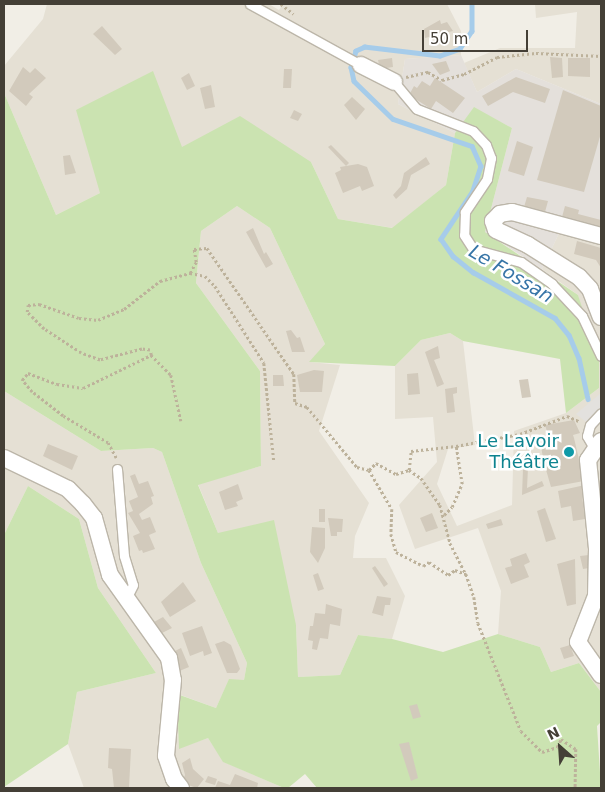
<!DOCTYPE html>
<html>
<head>
<meta charset="utf-8">
<style>
	body { margin:0 }
	#map { position:relative; width:605px; height:792px; overflow:hidden; background:#f1eee6; font-family:"DejaVu Sans",sans-serif }
	div>[style] { position:absolute }
	[style*='--x'] { left:calc(var(--x)*1px); top:calc(var(--y)*1px); width:calc(var(--w)*1px); rotate:calc(var(--a)*1deg) }
	.residential>* { inset:0; background:#e5e0d4 }
	.industrial>* { inset:0; background:#e4e0db }
	.green>* { inset:0; background:#cbe3b1 }
	.parking>* { inset:0; background:#e3e1de }
	.stream>* { height:4.5px; margin:-2.25px; padding:0 2.25px; transform-origin:2.25px; border-radius:2.25px; background:#a6ccea }
	.building>* { inset:0; background:#d2cabc }
	.path>* { height:2.5px; margin-top:-1.25px; transform-origin:0; background:repeating-linear-gradient(90deg,#bdb29b 0 2.5px,transparent 0 5px) }
	.roads { filter:drop-shadow(1px 0 #bcb6a9) drop-shadow(-1px 0 #bcb6a9) drop-shadow(0 1px #bcb6a9) drop-shadow(0 -1px #bcb6a9) }
	.service>* { height:9px; margin:-4.5px; padding:0 4.5px; transform-origin:4.5px; border-radius:4.5px; background:#fff }
	.minor>* { height:16px; margin:-8px; padding:0 8px; transform-origin:8px; border-radius:8px; background:#fff }
	.dots>* { width:14px; height:14px; translate:-50% -50%; box-sizing:border-box; border:2px solid #fff; border-radius:50% }
	span { translate:-50% -50%; white-space:nowrap; text-align:center; line-height:1.15; -webkit-text-stroke:5px #fff; paint-order:stroke }
	.culture-label { font-size:18px; color:#0d838f }
	.right { translate:-100% -50%; text-align:right }
	.water-label { font-size:19px; color:#3775a7; font-style:italic }
	.frame { position:absolute; inset:0; border:5px solid #443f36; pointer-events:none }
	.north { position:absolute; left:535px; top:722px; width:50px; height:50px; -webkit-text-stroke:4px #fff; paint-order:stroke; rotate:334deg; font-size:14px; font-weight:700; line-height:20px; text-align:center; color:#443f36 }
	.north::after { content:''; display:block; margin:auto; width:18px; height:22px; background:#443f36; clip-path:polygon(50% 0,100% 100%,50% 72%,0 100%) }
	.scale { position:absolute; left:422px; top:30px; width:106px; height:22px; box-sizing:border-box; border:2px solid #443f36; border-top:0; padding-left:6px; font-size:15px; line-height:18px; white-space:nowrap; color:#443f36; -webkit-text-stroke:4px #fff; paint-order:stroke }
</style>
</head>
<body>
<div id="map">
	<div class="residential">
		<div style="clip-path:polygon(47px 4px,269px 4px,279px 10px,283px 4px,447px 4px,461px 31px,461px 55px,405px 59px,398px 104px,455px 133px,446px 185px,393px 228px,338px 219px,311px 162px,100px 193px,56px 215px,4px 93px,4px 66px,43px 19px)"></div>
		<div style="clip-path:polygon(535px 4px,601px 4px,601px 104px,516px 69px,477px 92px,464px 63px,500px 48px,575px 48px,577px 12px,536px 18px)"></div>
		<div style="clip-path:polygon(237px 206px,270px 228px,325px 344px,310px 362px,340px 365px,319px 431px,369px 503px,355px 536px,353px 558px,386px 558px,405px 596px,392px 639px,358px 635px,340px 675px,298px 677px,296px 625px,218px 533px,198px 484px,261px 466px,260px 371px,196px 283px,201px 231px)"></div>
		<div style="clip-path:polygon(561px 229px,601px 235px,601px 692px,579px 663px,551px 672px,540px 647px,498px 634px,501px 591px,478px 528px,415px 549px,399px 505px,437px 462px,433px 417px,395px 419px,395px 366px,421px 340px,450px 333px,463px 341px,475px 445px,448px 449px,437px 484px,457px 526px,512px 505px,514px 431px,566px 413px,599px 388px,578px 295px,542px 269px)"></div>
		<div style="clip-path:polygon(4px 391px,101px 451px,153px 448px,162px 452px,201px 563px,247px 663px,244px 680px,229px 680px,216px 708px,178px 694px,179px 748px,208px 738px,224px 762px,284px 788px,84px 788px,68px 744px,77px 692px,156px 673px,98px 588px,79px 519px,28px 486px,4px 535px)"></div>
	</div>
	<div class="industrial">
		<div style="clip-path:polygon(461px 55px,477px 92px,516px 69px,601px 104px,601px 235px,561px 229px,542px 269px,485px 232px,512px 128px,474px 108px,455px 133px,398px 104px,405px 59px)"></div>
	</div>
	<div class="green">
		<div style="clip-path:polygon(153px 71px,182px 147px,240px 116px,311px 162px,338px 219px,392px 228px,446px 185px,455px 133px,474px 107px,512px 128px,485px 232px,578px 295px,599px 359px,599px 388px,566px 413px,560px 359px,463px 341px,450px 333px,421px 340px,395px 366px,309px 362px,325px 344px,270px 228px,237px 206px,201px 231px,196px 283px,260px 371px,261px 466px,198px 485px,218px 533px,274px 520px,296px 625px,298px 677px,340px 675px,358px 635px,392px 639px,443px 652px,498px 634px,540px 647px,551px 672px,579px 663px,601px 692px,601px 722px,597px 726px,601px 788px,317px 788px,305px 774px,288px 788px,284px 788px,223px 762px,208px 738px,179px 749px,177px 694px,216px 708px,229px 679px,244px 680px,247px 663px,201px 563px,162px 452px,153px 448px,101px 451px,4px 391px,4px 93px,56px 215px,100px 193px,76px 110px)"></div>
		<div style="clip-path:polygon(28px 486px,79px 519px,98px 588px,156px 673px,77px 692px,68px 744px,4px 787px,4px 535px)"></div>
	</div>
	<div class="parking">
		<div style="clip-path:polygon(601px 393px,601px 413px,590px 425px,576px 414px)"></div>
	</div>
	<div class="stream">
		<div style="--x:472;--y:4;--w:27;--a:90"></div>
		<div style="--x:472;--y:31;--w:22;--a:124"></div>
		<div style="--x:460;--y:49;--w:21;--a:161"></div>
		<div style="--x:440;--y:56;--w:76;--a:-173.2"></div>
		<div style="--x:365;--y:47;--w:10;--a:156"></div>
		<div style="--x:356;--y:51;--w:17;--a:107"></div>
		<div style="--x:351;--y:67;--w:14;--a:78"></div>
		<div style="--x:354;--y:81;--w:54;--a:44.3"></div>
		<div style="--x:393;--y:119;--w:83;--a:18.9"></div>
		<div style="--x:472;--y:146;--w:22;--a:66"></div>
		<div style="--x:481;--y:166;--w:26;--a:108"></div>
		<div style="--x:473;--y:191;--w:58;--a:123.7"></div>
		<div style="--x:441;--y:239;--w:21;--a:55"></div>
		<div style="--x:453;--y:256;--w:26;--a:39"></div>
		<div style="--x:473;--y:272;--w:94;--a:29.3"></div>
		<div style="--x:555;--y:318;--w:22;--a:51"></div>
		<div style="--x:569;--y:335;--w:25;--a:67"></div>
		<div style="--x:579;--y:358;--w:42;--a:77.6"></div>
	</div>
	<div class="building">
		<div style="clip-path:polygon(440px 20px,441px 24px,447px 22px,453px 31px,425px 38px,424px 29px)"></div>
		<div style="clip-path:polygon(102px 26px,122px 49px,115px 55px,93px 34px)"></div>
		<div style="clip-path:polygon(550px 57px,562px 58px,563px 77px,552px 78px)"></div>
		<div style="clip-path:polygon(392px 58px,393px 67px,380px 69px,378px 60px)"></div>
		<div style="clip-path:polygon(568px 58px,590px 58px,590px 77px,568px 76px)"></div>
		<div style="clip-path:polygon(446px 61px,450px 71px,440px 75px,432px 64px)"></div>
		<div style="clip-path:polygon(23px 67px,30px 73px,35px 68px,46px 78px,29px 94px,33px 97px,26px 106px,9px 91px)"></div>
		<div style="clip-path:polygon(284px 69px,292px 69px,291px 88px,283px 88px)"></div>
		<div style="clip-path:polygon(189px 73px,195px 86px,187px 90px,181px 78px)"></div>
		<div style="clip-path:polygon(516px 77px,550px 89px,545px 103px,513px 92px,488px 106px,482px 96px)"></div>
		<div style="clip-path:polygon(435px 78px,465px 98px,453px 113px,436px 101px,431px 109px,409px 95px,414px 86px,417px 88px,422px 81px,430px 86px)"></div>
		<div style="clip-path:polygon(211px 85px,215px 107px,205px 109px,200px 88px)"></div>
		<div style="clip-path:polygon(563px 90px,601px 106px,601px 133px,584px 192px,537px 180px)"></div>
		<div style="clip-path:polygon(352px 97px,365px 109px,356px 120px,344px 105px)"></div>
		<div style="clip-path:polygon(294px 110px,302px 114px,298px 121px,290px 118px)"></div>
		<div style="clip-path:polygon(517px 141px,533px 147px,524px 176px,508px 171px)"></div>
		<div style="clip-path:polygon(331px 145px,349px 163px,346px 166px,328px 147px)"></div>
		<div style="clip-path:polygon(70px 155px,76px 173px,65px 175px,63px 156px)"></div>
		<div style="clip-path:polygon(426px 157px,430px 164px,411px 175px,407px 189px,396px 199px,393px 195px,401px 186px,404px 173px)"></div>
		<div style="clip-path:polygon(358px 164px,367px 167px,374px 186px,362px 191px,360px 186px,343px 193px,335px 173px,341px 170px,340px 167px)"></div>
		<div style="clip-path:polygon(527px 197px,548px 201px,545px 212px,524px 207px)"></div>
		<div style="clip-path:polygon(565px 206px,579px 210px,578px 214px,601px 220px,601px 228px,562px 217px)"></div>
		<div style="clip-path:polygon(253px 228px,264px 254px,266px 252px,273px 264px,266px 268px,246px 232px)"></div>
		<div style="clip-path:polygon(577px 241px,601px 248px,601px 268px,596px 260px,574px 254px)"></div>
		<div style="clip-path:polygon(291px 330px,297px 338px,300px 337px,305px 352px,292px 352px,286px 331px)"></div>
		<div style="clip-path:polygon(438px 346px,440px 358px,434px 360px,444px 384px,437px 387px,425px 352px)"></div>
		<div style="clip-path:polygon(314px 370px,324px 371px,322px 392px,300px 392px,297px 375px)"></div>
		<div style="clip-path:polygon(418px 373px,420px 394px,408px 395px,407px 374px)"></div>
		<div style="clip-path:polygon(273px 375px,283px 375px,284px 386px,273px 386px)"></div>
		<div style="clip-path:polygon(528px 379px,531px 397px,522px 398px,519px 380px)"></div>
		<div style="clip-path:polygon(457px 387px,457px 393px,453px 394px,455px 412px,447px 413px,445px 389px)"></div>
		<div style="clip-path:polygon(574px 420px,580px 433px,573px 435px,574px 438px,584px 481px,551px 487px,544px 463px,540px 464px,539px 458px,543px 458px,540px 440px,549px 438px,545px 425px)"></div>
		<div style="clip-path:polygon(48px 444px,78px 456px,72px 470px,43px 456px)"></div>
		<div style="clip-path:polygon(528px 468px,527px 488px,542px 481px,544px 486px,522px 495px,523px 469px)"></div>
		<div style="clip-path:polygon(135px 474px,139px 484px,148px 481px,154px 496px,151px 497px,153px 504px,139px 514px,142px 520px,150px 517px,156px 532px,149px 535px,155px 549px,143px 553px,142px 550px,139px 551px,133px 536px,140px 533px,128px 513px,133px 511px,129px 501px,138px 497px,130px 476px)"></div>
		<div style="clip-path:polygon(238px 484px,243px 499px,236px 502px,238px 506px,225px 510px,219px 492px)"></div>
		<div style="clip-path:polygon(585px 485px,587px 495px,582px 495px,585px 519px,573px 521px,571px 506px,561px 508px,558px 491px)"></div>
		<div style="clip-path:polygon(545px 508px,556px 539px,546px 542px,537px 511px)"></div>
		<div style="clip-path:polygon(319px 509px,325px 509px,325px 522px,319px 522px)"></div>
		<div style="clip-path:polygon(432px 513px,438px 528px,426px 532px,420px 518px)"></div>
		<div style="clip-path:polygon(328px 518px,343px 519px,342px 532px,337px 532px,337px 536px,331px 536px)"></div>
		<div style="clip-path:polygon(501px 519px,503px 525px,488px 529px,486px 524px)"></div>
		<div style="clip-path:polygon(312px 527px,325px 528px,325px 548px,318px 563px,310px 552px)"></div>
		<div style="clip-path:polygon(526px 553px,530px 562px,524px 565px,529px 577px,511px 584px,505px 568px,512px 566px,510px 559px)"></div>
		<div style="clip-path:polygon(589px 555px,589px 568px,583px 569px,580px 556px)"></div>
		<div style="clip-path:polygon(575px 559px,576px 604px,567px 606px,557px 564px)"></div>
		<div style="clip-path:polygon(375px 566px,388px 584px,384px 587px,372px 568px)"></div>
		<div style="clip-path:polygon(318px 573px,324px 589px,318px 591px,313px 575px)"></div>
		<div style="clip-path:polygon(183px 582px,196px 601px,170px 617px,161px 602px)"></div>
		<div style="clip-path:polygon(377px 596px,391px 598px,390px 605px,385px 605px,383px 616px,372px 613px)"></div>
		<div style="clip-path:polygon(326px 604px,342px 609px,340px 626px,330px 624px,328px 639px,320px 638px,317px 650px,312px 649px,313px 641px,308px 640px,310px 626px,313px 626px,315px 613px,325px 614px)"></div>
		<div style="clip-path:polygon(163px 617px,172px 628px,162px 633px,154px 622px)"></div>
		<div style="clip-path:polygon(202px 626px,212px 653px,204px 656px,203px 651px,190px 656px,182px 633px)"></div>
		<div style="clip-path:polygon(224px 641px,231px 645px,240px 669px,237px 673px,227px 673px,215px 644px)"></div>
		<div style="clip-path:polygon(570px 645px,574px 656px,564px 659px,560px 648px)"></div>
		<div style="clip-path:polygon(181px 648px,189px 667px,177px 672px,173px 652px)"></div>
		<div style="clip-path:polygon(417px 704px,421px 717px,413px 719px,409px 706px)"></div>
		<div style="clip-path:polygon(409px 742px,418px 778px,411px 781px,399px 744px)"></div>
		<div style="clip-path:polygon(109px 748px,131px 749px,129px 788px,114px 788px,112px 769px,108px 768px)"></div>
		<div style="clip-path:polygon(190px 758px,193px 769px,204px 779px,197px 788px,185px 784px,183px 780px,185px 775px,182px 763px)"></div>
		<div style="clip-path:polygon(235px 774px,258px 783px,257px 788px,215px 788px,218px 781px,230px 785px)"></div>
		<div style="clip-path:polygon(208px 776px,217px 779px,215px 785px,205px 782px)"></div>
	</div>
	<div class="path">
		<div style="--x:281;--y:4;--w:16;--a:38"></div>
		<div style="--x:406;--y:77;--w:23;--a:-13"></div>
		<div style="--x:428;--y:72;--w:16;--a:30"></div>
		<div style="--x:442;--y:80;--w:23;--a:-15"></div>
		<div style="--x:464;--y:74;--w:37;--a:-27"></div>
		<div style="--x:497;--y:57;--w:39;--a:-6"></div>
		<div style="--x:536;--y:53;--w:65;--a:2.6"></div>
		<div style="--x:190;--y:273;--w:13;--a:-61"></div>
		<div style="--x:196;--y:262;--w:13;--a:-99"></div>
		<div style="--x:194;--y:249;--w:13;--a:-4"></div>
		<div style="--x:207;--y:248;--w:153;--a:55.4"></div>
		<div style="--x:294;--y:374;--w:29;--a:88"></div>
		<div style="--x:295;--y:403;--w:13;--a:18"></div>
		<div style="--x:307;--y:407;--w:78;--a:50.2"></div>
		<div style="--x:357;--y:467;--w:12;--a:14"></div>
		<div style="--x:369;--y:470;--w:45;--a:59.5"></div>
		<div style="--x:392;--y:509;--w:25;--a:92"></div>
		<div style="--x:391;--y:534;--w:19;--a:74"></div>
		<div style="--x:396;--y:552;--w:30;--a:27"></div>
		<div style="--x:423;--y:566;--w:7;--a:-34"></div>
		<div style="--x:429;--y:562;--w:23;--a:34"></div>
		<div style="--x:448;--y:575;--w:9;--a:-36"></div>
		<div style="--x:455;--y:570;--w:12;--a:20"></div>
		<div style="--x:466;--y:574;--w:24;--a:71"></div>
		<div style="--x:474;--y:597;--w:26;--a:81"></div>
		<div style="--x:478;--y:623;--w:116;--a:68.3"></div>
		<div style="--x:521;--y:731;--w:30;--a:45"></div>
		<div style="--x:542;--y:752;--w:16;--a:-18"></div>
		<div style="--x:557;--y:747;--w:9;--a:-63"></div>
		<div style="--x:561;--y:739;--w:18;--a:34"></div>
		<div style="--x:576;--y:749;--w:39;--a:91"></div>
		<div style="--x:151;--y:355;--w:28;--a:45"></div>
		<div style="--x:171;--y:375;--w:47;--a:77.7"></div>
		<div style="--x:116;--y:458;--w:17;--a:-118"></div>
		<div style="--x:108;--y:443;--w:52;--a:-149"></div>
		<div style="--x:63;--y:416;--w:39;--a:-142"></div>
		<div style="--x:32;--y:392;--w:16;--a:-130"></div>
		<div style="--x:22;--y:380;--w:9;--a:-49"></div>
		<div style="--x:28;--y:373;--w:31;--a:21"></div>
		<div style="--x:57;--y:384;--w:26;--a:9"></div>
		<div style="--x:83;--y:388;--w:76;--a:-25.9"></div>
		<div style="--x:151;--y:355;--w:5;--a:-101"></div>
		<div style="--x:150;--y:350;--w:8;--a:-173"></div>
		<div style="--x:142;--y:349;--w:43;--a:165.3"></div>
		<div style="--x:100;--y:360;--w:20;--a:-160"></div>
		<div style="--x:81;--y:353;--w:44;--a:-147"></div>
		<div style="--x:44;--y:329;--w:24;--a:-135"></div>
		<div style="--x:27;--y:312;--w:7;--a:-82"></div>
		<div style="--x:28;--y:305;--w:11;--a:-5"></div>
		<div style="--x:39;--y:304;--w:42;--a:19.3"></div>
		<div style="--x:79;--y:318;--w:19;--a:6"></div>
		<div style="--x:98;--y:320;--w:28;--a:-23"></div>
		<div style="--x:124;--y:309;--w:46;--a:-37.9"></div>
		<div style="--x:160;--y:281;--w:31;--a:-15"></div>
		<div style="--x:190;--y:273;--w:15;--a:11"></div>
		<div style="--x:205;--y:276;--w:14;--a:45"></div>
		<div style="--x:215;--y:286;--w:91;--a:57.5"></div>
		<div style="--x:264;--y:363;--w:100;--a:84.2"></div>
		<div style="--x:369;--y:470;--w:10;--a:-45"></div>
		<div style="--x:376;--y:463;--w:23;--a:29"></div>
		<div style="--x:396;--y:474;--w:14;--a:-17"></div>
		<div style="--x:409;--y:470;--w:14;--a:34"></div>
		<div style="--x:421;--y:478;--w:33;--a:55"></div>
		<div style="--x:440;--y:505;--w:39;--a:75"></div>
		<div style="--x:450;--y:543;--w:35;--a:63"></div>
		<div style="--x:409;--y:470;--w:19;--a:-84"></div>
		<div style="--x:411;--y:451;--w:45;--a:-6.3"></div>
		<div style="--x:444;--y:515;--w:11;--a:-45"></div>
		<div style="--x:452;--y:507;--w:25;--a:-67"></div>
		<div style="--x:462;--y:484;--w:38;--a:-99"></div>
		<div style="--x:456;--y:446;--w:65;--a:-10.6"></div>
		<div style="--x:520;--y:434;--w:50;--a:-21"></div>
		<div style="--x:567;--y:416;--w:13;--a:23"></div>
	</div>
	<div class="roads">
		<div class="service">
			<div style="--x:250;--y:4;--w:127;--a:28.8"></div>
			<div style="--x:394;--y:82;--w:35;--a:50"></div>
			<div style="--x:417;--y:109;--w:60;--a:21.4"></div>
			<div style="--x:473;--y:131;--w:19;--a:47"></div>
			<div style="--x:486;--y:145;--w:14;--a:69"></div>
			<div style="--x:491;--y:158;--w:21;--a:101"></div>
			<div style="--x:487;--y:179;--w:40;--a:124"></div>
			<div style="--x:465;--y:212;--w:23;--a:92"></div>
			<div style="--x:464;--y:235;--w:17;--a:57"></div>
			<div style="--x:473;--y:249;--w:50;--a:15.2"></div>
			<div style="--x:521;--y:262;--w:38;--a:35"></div>
			<div style="--x:552;--y:284;--w:44;--a:46.8"></div>
			<div style="--x:582;--y:316;--w:44;--a:64.6"></div>
			<div style="--x:594;--y:448;--w:14;--a:-120"></div>
			<div style="--x:587;--y:436;--w:11;--a:-75"></div>
			<div style="--x:590;--y:425;--w:16;--a:-47"></div>
			<div style="--x:117;--y:469;--w:87;--a:85.4"></div>
			<div style="--x:124;--y:556;--w:30;--a:73"></div>
			<div style="--x:133;--y:585;--w:13;--a:117"></div>
		</div>
		<div class="minor">
			<div style="--x:361;--y:65;--w:37;--a:27"></div>
			<div style="--x:601;--y:236;--w:92;--a:-164.9"></div>
			<div style="--x:512;--y:212;--w:12;--a:171"></div>
			<div style="--x:500;--y:214;--w:10;--a:135"></div>
			<div style="--x:493;--y:221;--w:9;--a:72"></div>
			<div style="--x:496;--y:230;--w:35;--a:25"></div>
			<div style="--x:528;--y:245;--w:60;--a:32.1"></div>
			<div style="--x:579;--y:277;--w:16;--a:47"></div>
			<div style="--x:590;--y:289;--w:30;--a:69"></div>
			<div style="--x:601;--y:441;--w:23;--a:124"></div>
			<div style="--x:588;--y:460;--w:89;--a:84.2"></div>
			<div style="--x:597;--y:549;--w:47;--a:91.2"></div>
			<div style="--x:596;--y:596;--w:49;--a:111.4"></div>
			<div style="--x:578;--y:642;--w:40;--a:55.1"></div>
			<div style="--x:4;--y:458;--w:71;--a:25.8"></div>
			<div style="--x:68;--y:489;--w:21;--a:45"></div>
			<div style="--x:83;--y:504;--w:18;--a:52"></div>
			<div style="--x:94;--y:518;--w:59;--a:74.3"></div>
			<div style="--x:110;--y:575;--w:102;--a:54.6"></div>
			<div style="--x:169;--y:658;--w:22;--a:80"></div>
			<div style="--x:173;--y:680;--w:76;--a:95.3"></div>
			<div style="--x:166;--y:756;--w:24;--a:71"></div>
			<div style="--x:174;--y:779;--w:11;--a:52"></div>
		</div>
	</div>
	<div class="dots">
		<div style="left:569px;top:452px;background:#0f9aa8"></div>
	</div>
	<div class="culture-label">
		<span class="right" style="left:559px;top:452px">Le Lavoir<br>Théâtre</span>
	</div>
	<div class="water-label">
		<span style="left:511px;top:274px;rotate:31deg">Le Fossan</span>
	</div>
	<div class="frame"></div>
	<div class="north">N</div>
	<div class="scale">50 m</div>
</div>
</body>
</html>
